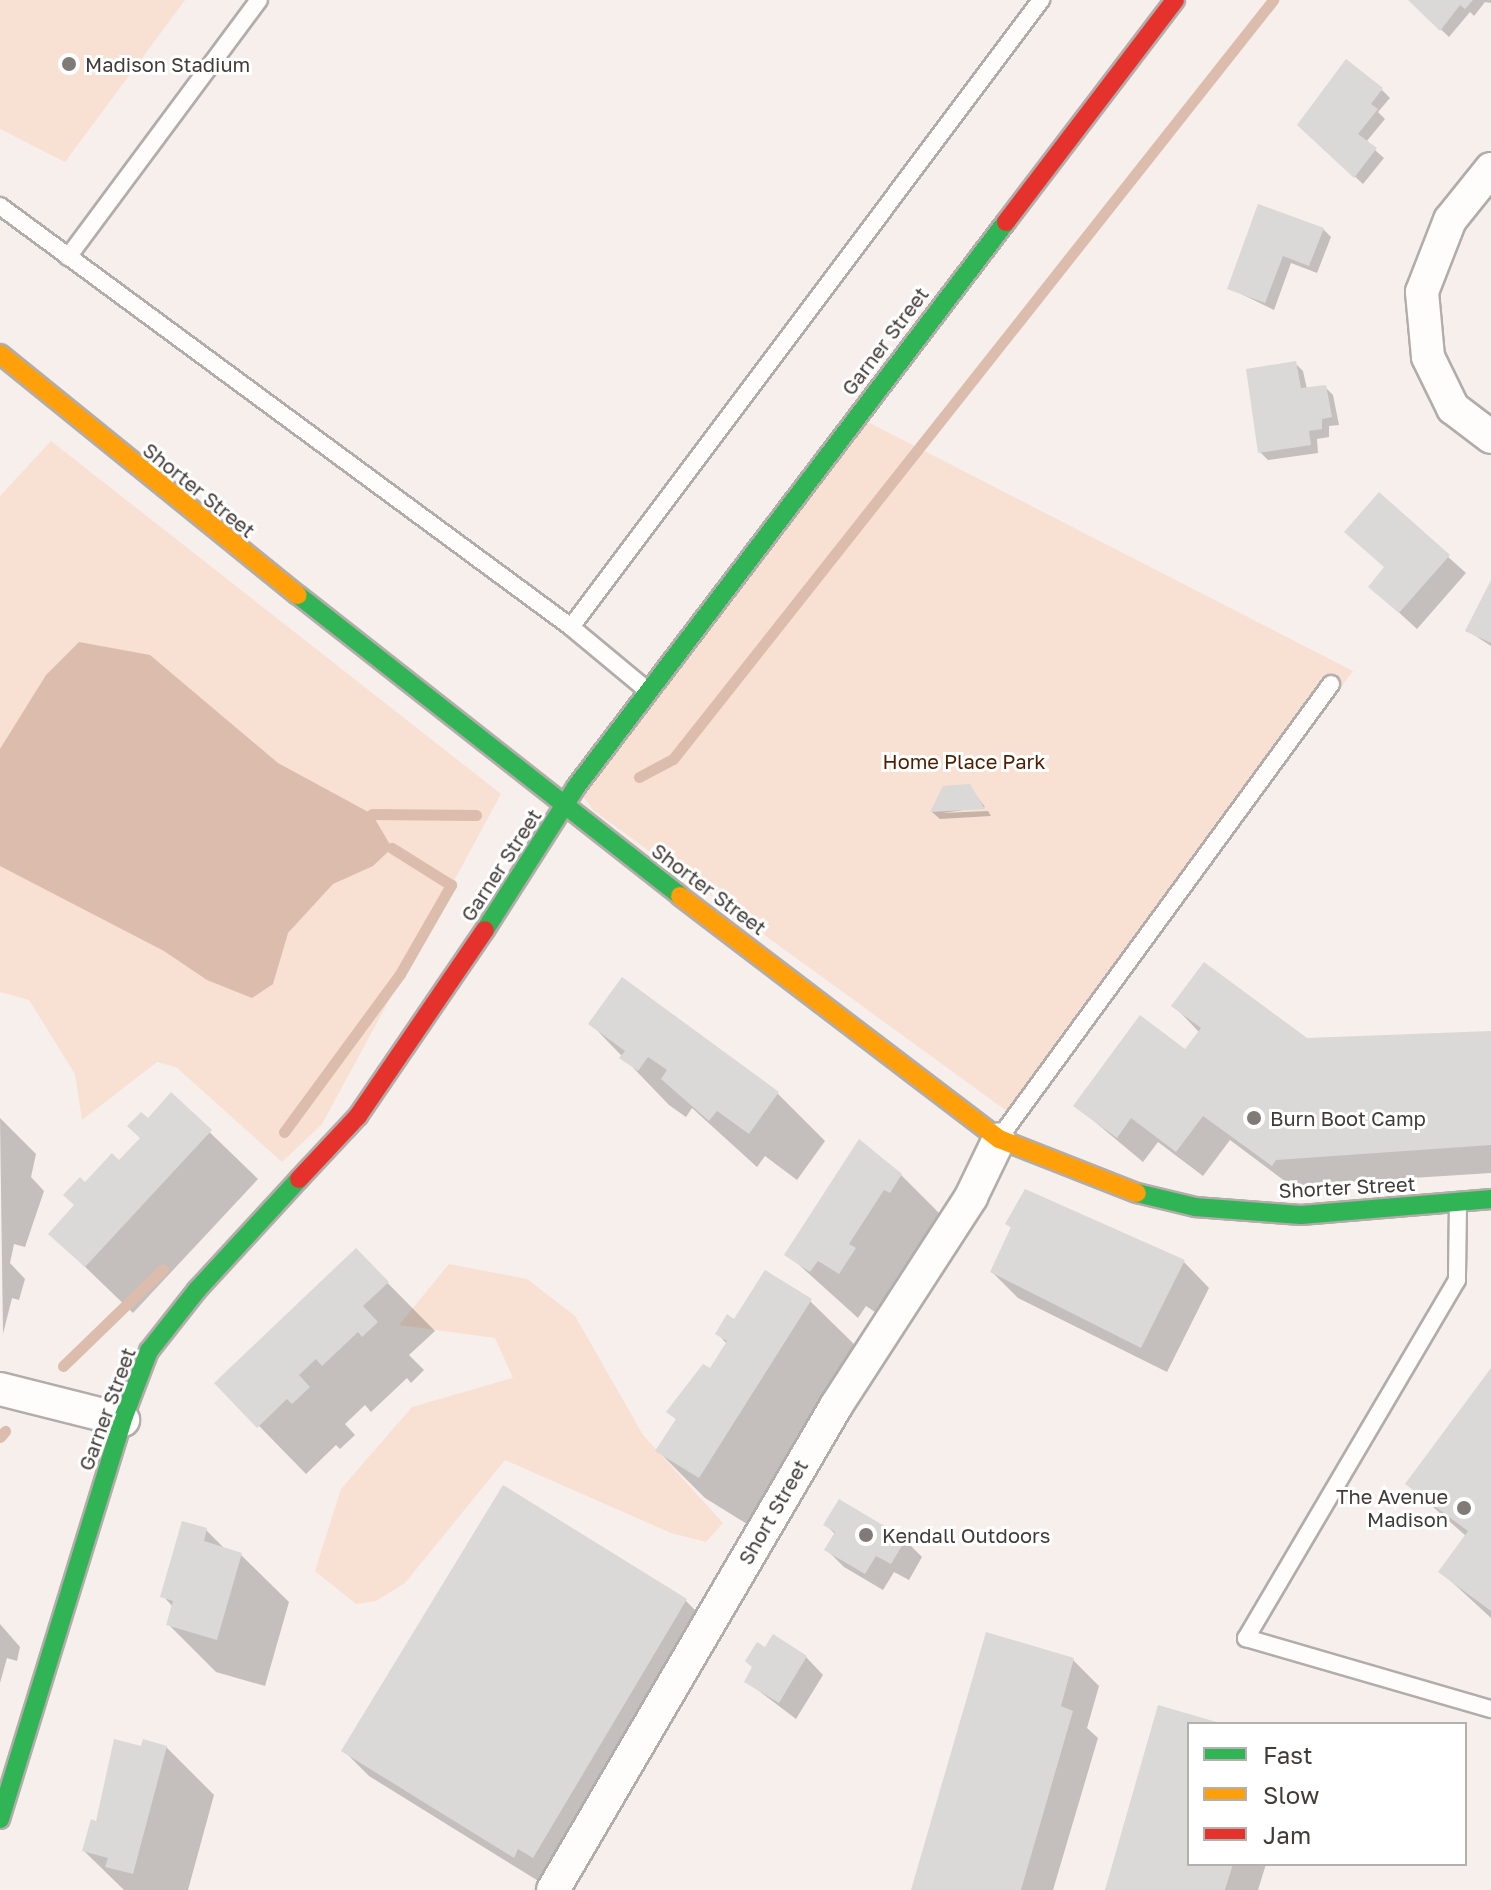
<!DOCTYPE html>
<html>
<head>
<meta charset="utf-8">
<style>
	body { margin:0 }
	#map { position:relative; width:1491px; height:1890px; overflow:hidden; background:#f6efeb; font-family:"Golos Text",sans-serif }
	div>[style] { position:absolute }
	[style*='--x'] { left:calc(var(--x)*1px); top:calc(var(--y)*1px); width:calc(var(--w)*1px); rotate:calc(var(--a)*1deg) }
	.green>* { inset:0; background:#f8e0d3 }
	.water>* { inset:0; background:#dcbdad }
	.shadow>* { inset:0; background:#0003 }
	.stream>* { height:11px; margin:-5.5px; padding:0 5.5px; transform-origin:5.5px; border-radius:5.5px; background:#dcbdad }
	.building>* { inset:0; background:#dbd8d8 }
	.roads { filter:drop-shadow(2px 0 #b2acaa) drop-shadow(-2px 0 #b2acaa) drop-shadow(0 2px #b2acaa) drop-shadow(0 -2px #b2acaa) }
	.lane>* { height:16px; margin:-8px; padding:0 8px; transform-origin:8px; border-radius:8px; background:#fefdfc }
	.street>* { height:32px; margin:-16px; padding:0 16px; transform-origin:16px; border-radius:16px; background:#fefdfc }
	.fast>* { height:18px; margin:-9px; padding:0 9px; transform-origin:9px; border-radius:9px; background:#30b455 }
	.slow>* { height:18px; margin:-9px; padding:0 9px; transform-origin:9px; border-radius:9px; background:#ff9f0a }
	.jam>* { height:18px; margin:-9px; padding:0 9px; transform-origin:9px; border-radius:9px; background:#e5322d }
	.dots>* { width:22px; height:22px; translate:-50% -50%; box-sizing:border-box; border:4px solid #fff; border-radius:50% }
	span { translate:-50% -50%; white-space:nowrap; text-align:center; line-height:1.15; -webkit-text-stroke:6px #fff; paint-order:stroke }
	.poi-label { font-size:20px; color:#413c39 }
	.left { translate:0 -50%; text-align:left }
	.right { translate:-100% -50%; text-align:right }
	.street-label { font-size:20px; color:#413c39 }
	.park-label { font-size:20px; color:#501e00 }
	.legend { position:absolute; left:1187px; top:1722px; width:280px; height:144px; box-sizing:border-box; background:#fff; border:2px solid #b3b1b0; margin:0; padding:10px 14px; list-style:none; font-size:24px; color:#413c39 }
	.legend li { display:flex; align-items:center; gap:16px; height:40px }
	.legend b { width:40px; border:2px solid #b3b1b0 }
</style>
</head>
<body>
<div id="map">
	<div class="green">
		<div style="clip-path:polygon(0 0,185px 0,65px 162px,0 129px)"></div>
		<div style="clip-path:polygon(856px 416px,1353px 671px,1019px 1120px,594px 811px,576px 787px)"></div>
		<div style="clip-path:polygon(51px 441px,501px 794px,322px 1124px,282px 1162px,176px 1067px,157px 1062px,82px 1120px,75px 1074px,29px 1000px,0 992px,0 496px)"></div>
		<div style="clip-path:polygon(449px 1264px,527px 1279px,575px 1316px,643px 1435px,723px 1523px,706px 1542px,671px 1533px,505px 1460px,405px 1583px,376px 1601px,356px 1604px,315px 1571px,341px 1489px,412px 1407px,513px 1378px,495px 1338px,399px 1325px)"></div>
	</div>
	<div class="water">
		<div style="clip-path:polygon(79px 642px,150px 655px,278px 763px,372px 814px,392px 848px,373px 866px,333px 884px,288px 933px,273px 984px,252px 998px,207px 980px,164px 951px,0 866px,0 749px,46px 675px)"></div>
	</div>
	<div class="shadow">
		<div style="clip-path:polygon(1410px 0,1491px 0,1491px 3px,1485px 2px,1474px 16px,1470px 12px,1449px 37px)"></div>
		<div style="clip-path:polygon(1382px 90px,1390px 98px,1378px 112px,1385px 119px,1366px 142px,1384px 158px,1363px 184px,1307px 133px)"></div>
		<div style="clip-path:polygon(1323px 229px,1331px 237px,1317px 273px,1291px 263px,1274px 310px,1229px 288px)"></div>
		<div style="clip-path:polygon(1295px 363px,1303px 371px,1307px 389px,1325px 387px,1333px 395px,1339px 425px,1329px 426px,1329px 437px,1317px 439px,1318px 453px,1268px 460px,1260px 452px)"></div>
		<div style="clip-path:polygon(1379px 495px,1466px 573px,1417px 629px,1370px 586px,1386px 568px)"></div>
		<div style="clip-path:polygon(1491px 584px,1491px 646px,1468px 631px)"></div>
		<div style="clip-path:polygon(969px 786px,985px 807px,942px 813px,988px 811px,991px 816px,940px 819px,932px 812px)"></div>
		<div style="clip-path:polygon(1174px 1006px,1306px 1040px,1491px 1032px,1491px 1173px,1302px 1185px,1298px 1191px,1230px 1140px,1203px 1176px,1158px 1142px,1143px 1162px,1076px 1106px,1185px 1052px,1200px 1033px)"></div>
		<div style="clip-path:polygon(591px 1024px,778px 1094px,825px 1141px,797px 1180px,765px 1156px,757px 1167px,692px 1108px,686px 1117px,669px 1105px)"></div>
		<div style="clip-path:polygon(171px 1095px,258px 1179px,133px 1313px,51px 1234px,142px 1138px,148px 1121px)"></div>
		<div style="clip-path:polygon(0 1118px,36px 1154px,31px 1177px,44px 1191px,25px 1247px,14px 1244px,10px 1263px,25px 1279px,19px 1300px,12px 1298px,3px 1334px)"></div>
		<div style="clip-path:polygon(901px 1175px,948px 1222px,887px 1320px,866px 1306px,858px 1318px,787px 1254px)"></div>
		<div style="clip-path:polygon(1007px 1224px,1184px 1262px,1209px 1288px,1167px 1372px,1018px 1298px,992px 1272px,1013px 1229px)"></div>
		<div style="clip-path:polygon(356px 1251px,435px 1331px,409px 1355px,424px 1370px,411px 1383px,407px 1378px,371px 1412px,365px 1405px,345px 1424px,355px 1435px,340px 1449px,336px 1445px,306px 1474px,217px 1383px)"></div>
		<div style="clip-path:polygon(810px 1301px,858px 1348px,747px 1524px,705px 1498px,658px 1451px,677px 1420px,669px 1412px,710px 1371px,727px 1344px,718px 1334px)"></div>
		<div style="clip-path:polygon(1491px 1372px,1491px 1618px,1440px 1571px,1466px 1536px,1407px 1484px)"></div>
		<div style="clip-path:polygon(826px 1525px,905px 1540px,922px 1557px,909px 1580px,894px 1572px,883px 1590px,844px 1567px,827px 1550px,836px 1535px)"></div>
		<div style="clip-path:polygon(206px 1530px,226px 1550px,241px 1555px,289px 1602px,265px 1686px,216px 1672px,168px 1624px,173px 1607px,163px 1596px)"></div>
		<div style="clip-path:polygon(685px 1600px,711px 1626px,559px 1883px,544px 1873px,540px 1882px,369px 1776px,344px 1751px)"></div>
		<div style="clip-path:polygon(0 1624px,20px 1647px,17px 1661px,7px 1658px,0 1683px)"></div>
		<div style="clip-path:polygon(766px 1650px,806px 1657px,823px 1675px,796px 1719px,746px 1681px)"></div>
		<div style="clip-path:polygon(1073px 1660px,1099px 1686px,1087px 1728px,1098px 1738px,1053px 1890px,913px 1890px)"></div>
		<div style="clip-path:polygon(1159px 1707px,1215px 1724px,1189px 1724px,1189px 1864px,1266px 1864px,1258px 1890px,1107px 1890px)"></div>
		<div style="clip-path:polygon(166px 1747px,214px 1795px,188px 1890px,124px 1890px,84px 1851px,98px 1823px)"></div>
	</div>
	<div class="stream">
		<div style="--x:639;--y:777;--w:38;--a:-28"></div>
		<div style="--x:673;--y:759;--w:968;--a:-51.67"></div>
		<div style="--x:372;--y:814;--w:104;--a:0.6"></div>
		<div style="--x:284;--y:1132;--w:196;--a:-53.7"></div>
		<div style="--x:400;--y:974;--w:103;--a:-60.2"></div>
		<div style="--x:451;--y:885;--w:70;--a:-147.9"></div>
		<div style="--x:63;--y:1366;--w:139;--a:-44.1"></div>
		<div style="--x:0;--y:1437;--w:8;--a:-50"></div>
	</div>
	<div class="building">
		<div style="clip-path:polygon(1408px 0,1473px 0,1465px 9px,1460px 5px,1440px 31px)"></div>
		<div style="clip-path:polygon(1346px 59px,1383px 88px,1371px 104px,1378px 109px,1358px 134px,1377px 148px,1354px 178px,1297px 125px)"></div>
		<div style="clip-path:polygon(1258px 204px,1324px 228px,1309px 266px,1283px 256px,1265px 303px,1227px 289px)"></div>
		<div style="clip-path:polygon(1296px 361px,1301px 388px,1326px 385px,1332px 417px,1322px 419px,1322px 429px,1309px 431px,1311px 445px,1258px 453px,1246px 369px)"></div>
		<div style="clip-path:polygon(1379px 492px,1450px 555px,1399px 613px,1368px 587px,1384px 567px,1344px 532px)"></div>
		<div style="clip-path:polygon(1491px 580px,1491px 643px,1465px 631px)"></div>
		<div style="clip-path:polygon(970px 784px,985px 809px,930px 812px,943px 786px)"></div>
		<div style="clip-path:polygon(1204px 962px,1307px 1038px,1491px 1031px,1491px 1145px,1276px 1160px,1272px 1166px,1203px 1116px,1176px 1152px,1131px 1118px,1117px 1138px,1073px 1106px,1140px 1015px,1185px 1049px,1201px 1028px,1171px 1006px)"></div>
		<div style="clip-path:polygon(622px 977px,779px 1092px,749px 1134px,717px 1111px,709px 1121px,661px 1079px,667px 1070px,648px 1057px,638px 1071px,619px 1058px,625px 1051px,588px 1024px)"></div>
		<div style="clip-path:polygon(171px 1092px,212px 1130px,85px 1267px,48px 1234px,74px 1205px,63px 1195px,80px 1177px,85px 1182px,112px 1153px,119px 1160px,140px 1138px,127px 1126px,141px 1112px,148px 1118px)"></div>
		<div style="clip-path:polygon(859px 1139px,902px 1174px,890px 1193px,884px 1190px,849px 1244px,856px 1248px,839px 1274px,818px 1261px,810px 1272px,784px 1255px)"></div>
		<div style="clip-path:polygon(1025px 1189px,1185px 1260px,1141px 1348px,990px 1272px,1011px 1227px,1005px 1224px)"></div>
		<div style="clip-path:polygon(356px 1248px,389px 1282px,363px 1306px,378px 1322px,362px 1337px,358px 1332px,322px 1366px,316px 1359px,299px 1375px,310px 1387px,292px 1404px,287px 1399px,257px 1428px,214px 1383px)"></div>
		<div style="clip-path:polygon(765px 1270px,812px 1299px,699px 1478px,655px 1451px,676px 1419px,666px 1412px,703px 1364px,710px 1368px,727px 1341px,715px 1334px,727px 1314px,734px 1319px)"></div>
		<div style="clip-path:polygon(1491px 1368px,1491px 1611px,1438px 1572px,1468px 1531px,1405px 1484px)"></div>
		<div style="clip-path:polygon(503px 1485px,687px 1599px,533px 1858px,518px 1849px,514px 1858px,341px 1751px)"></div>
		<div style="clip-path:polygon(839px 1499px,906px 1539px,891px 1564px,876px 1556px,865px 1574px,824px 1550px,835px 1532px,823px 1525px)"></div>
		<div style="clip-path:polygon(182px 1521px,207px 1528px,204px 1541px,242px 1553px,217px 1640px,166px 1625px,173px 1601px,160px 1597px)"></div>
		<div style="clip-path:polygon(986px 1632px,1074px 1658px,1061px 1706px,1073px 1711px,1021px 1890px,911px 1890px)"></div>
		<div style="clip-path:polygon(773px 1634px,807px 1656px,779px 1703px,744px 1682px,752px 1667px,745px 1661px,757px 1642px,765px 1647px)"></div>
		<div style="clip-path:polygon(1158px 1705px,1220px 1723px,1189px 1724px,1189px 1864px,1233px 1864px,1225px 1890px,1105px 1890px)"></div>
		<div style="clip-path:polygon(114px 1739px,141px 1746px,143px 1739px,167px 1746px,133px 1874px,105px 1867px,108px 1858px,82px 1851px,91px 1819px,96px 1821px)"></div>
	</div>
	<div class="roads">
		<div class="lane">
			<div style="--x:0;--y:206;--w:709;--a:36.4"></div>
			<div style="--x:571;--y:627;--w:784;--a:-53.14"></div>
			<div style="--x:68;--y:257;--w:320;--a:-53.4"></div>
			<div style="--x:571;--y:627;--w:99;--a:39.7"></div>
			<div style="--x:1000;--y:1137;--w:561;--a:-53.84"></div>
			<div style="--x:1458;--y:1204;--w:76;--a:90.8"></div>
			<div style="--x:1457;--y:1280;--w:416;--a:120.5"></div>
			<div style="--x:1246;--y:1638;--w:255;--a:16.2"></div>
		</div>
		<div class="street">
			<div style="--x:1491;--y:169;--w:65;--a:128.8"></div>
			<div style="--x:1450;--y:220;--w:77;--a:111.3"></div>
			<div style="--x:1422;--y:292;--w:65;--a:84.7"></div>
			<div style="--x:1428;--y:357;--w:57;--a:63.9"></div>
			<div style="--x:1453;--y:408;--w:48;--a:37.3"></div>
			<div style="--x:0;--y:1389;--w:127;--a:14.1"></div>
			<div style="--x:553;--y:1890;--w:561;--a:-59.68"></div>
			<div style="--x:836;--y:1406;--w:249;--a:-57.1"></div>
			<div style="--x:971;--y:1197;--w:64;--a:-64.2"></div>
		</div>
		<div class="fast">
			<div style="--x:298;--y:595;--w:486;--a:38.2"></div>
			<div style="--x:485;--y:930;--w:169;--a:-57.5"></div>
			<div style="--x:576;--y:787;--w:710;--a:-52.73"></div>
			<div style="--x:1137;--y:1193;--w:60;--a:13.6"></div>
			<div style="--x:1195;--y:1207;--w:106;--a:4.3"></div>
			<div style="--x:1301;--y:1215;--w:191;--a:-4.8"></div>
			<div style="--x:0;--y:1819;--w:422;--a:-72.9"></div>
			<div style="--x:124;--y:1416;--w:70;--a:-69"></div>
			<div style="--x:149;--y:1351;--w:78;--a:-51.8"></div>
			<div style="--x:197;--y:1290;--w:151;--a:-47.4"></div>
		</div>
		<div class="slow">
			<div style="--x:0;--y:354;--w:383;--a:39"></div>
			<div style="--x:680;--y:896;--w:401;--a:37.3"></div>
			<div style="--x:999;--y:1139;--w:148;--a:21.4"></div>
		</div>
		<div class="jam">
			<div style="--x:1006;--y:222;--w:279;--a:-52.7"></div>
			<div style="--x:299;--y:1179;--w:86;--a:-46.9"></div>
			<div style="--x:358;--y:1116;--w:225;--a:-55.7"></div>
		</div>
	</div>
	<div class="dots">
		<div style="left:69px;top:64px;background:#807b77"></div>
		<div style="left:1254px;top:1118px;background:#807b77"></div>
		<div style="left:1464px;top:1508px;background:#807b77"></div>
		<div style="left:866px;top:1535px;background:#807b77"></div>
	</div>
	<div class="poi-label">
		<span class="left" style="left:85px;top:64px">Madison Stadium</span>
		<span class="left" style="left:1270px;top:1118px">Burn Boot Camp</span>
		<span class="right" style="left:1448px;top:1508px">The Avenue<br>Madison</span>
		<span class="left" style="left:882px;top:1535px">Kendall Outdoors</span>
	</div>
	<div class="street-label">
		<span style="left:885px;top:341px;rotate:-53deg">Garner Street</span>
		<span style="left:199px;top:490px;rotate:39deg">Shorter Street</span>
		<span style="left:501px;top:865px;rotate:-57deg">Garner Street</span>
		<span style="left:709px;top:889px;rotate:37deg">Shorter Street</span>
		<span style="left:1347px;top:1187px;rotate:-3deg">Shorter Street</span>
		<span style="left:107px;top:1409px;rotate:-70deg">Garner Street</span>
		<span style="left:773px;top:1512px;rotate:-60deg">Short Street</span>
	</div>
	<div class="park-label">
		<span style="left:964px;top:761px">Home Place Park</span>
	</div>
	<ul class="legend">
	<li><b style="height:10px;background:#30b455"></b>Fast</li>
	<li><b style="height:10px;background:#ff9f0a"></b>Slow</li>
	<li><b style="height:10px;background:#e5322d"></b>Jam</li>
	</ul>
</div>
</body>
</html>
